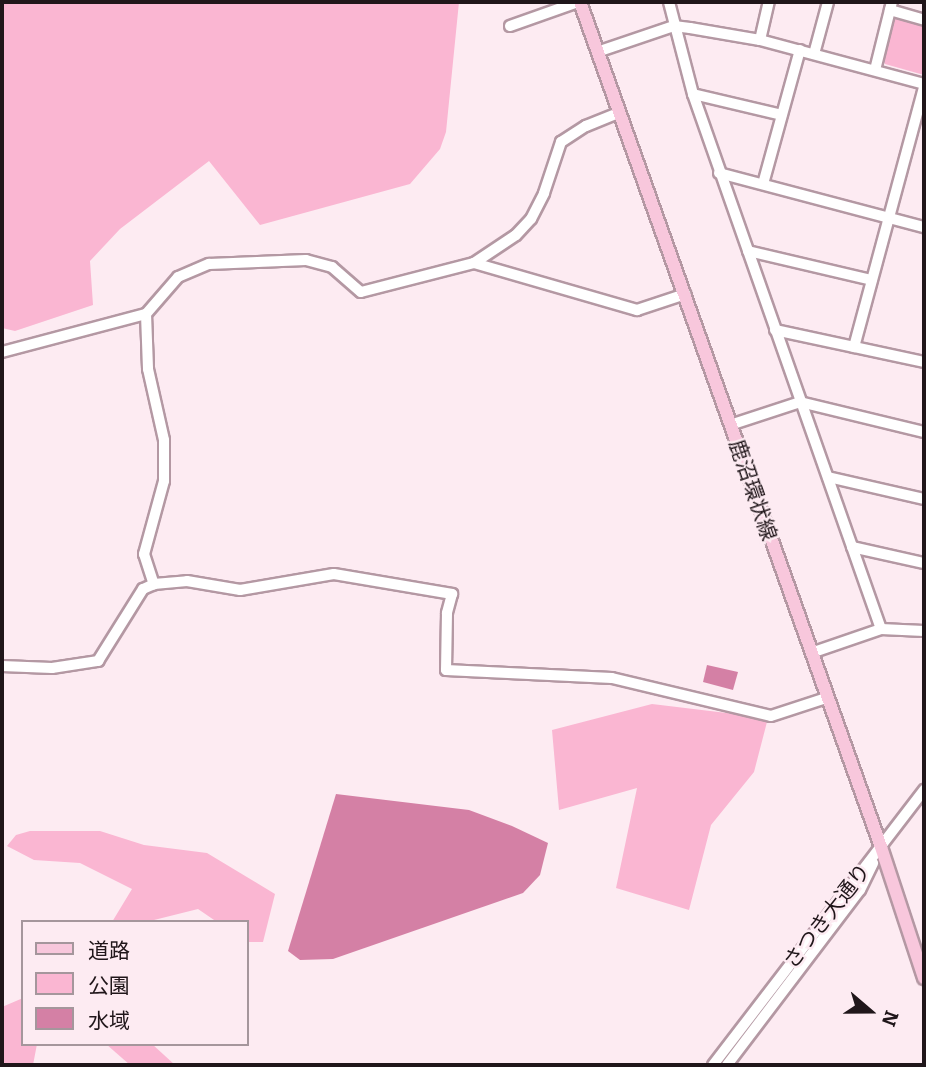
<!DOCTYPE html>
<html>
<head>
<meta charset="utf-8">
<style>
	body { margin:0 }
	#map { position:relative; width:926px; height:1067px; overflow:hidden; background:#fdebf2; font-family:Bitter,"Noto Sans JP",serif }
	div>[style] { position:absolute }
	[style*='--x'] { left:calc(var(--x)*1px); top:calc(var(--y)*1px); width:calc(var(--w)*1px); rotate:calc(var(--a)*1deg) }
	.green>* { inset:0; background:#fab6d2 }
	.water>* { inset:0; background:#d480a5 }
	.roads { filter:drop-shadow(2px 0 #b498a3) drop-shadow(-2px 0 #b498a3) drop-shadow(0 2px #b498a3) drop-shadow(0 -2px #b498a3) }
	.minor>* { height:10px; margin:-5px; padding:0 5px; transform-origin:5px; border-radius:5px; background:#fff }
	.major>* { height:12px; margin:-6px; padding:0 6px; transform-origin:6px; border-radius:6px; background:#f8c7dc }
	span { translate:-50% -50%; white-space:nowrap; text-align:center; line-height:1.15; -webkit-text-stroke:5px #fdebf2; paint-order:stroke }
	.street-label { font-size:21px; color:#20161a }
	.frame { position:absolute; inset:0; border:4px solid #20161a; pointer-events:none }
	.legend { position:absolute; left:21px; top:920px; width:228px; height:126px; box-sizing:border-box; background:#fdebf2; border:2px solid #a5969c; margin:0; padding:9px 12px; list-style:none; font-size:21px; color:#20161a }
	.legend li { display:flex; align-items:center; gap:14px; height:35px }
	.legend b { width:35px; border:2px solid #a5969c }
	.north { position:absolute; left:835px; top:976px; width:70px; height:70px; -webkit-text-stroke:5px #fdebf2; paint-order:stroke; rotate:110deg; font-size:19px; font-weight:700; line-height:28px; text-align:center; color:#20161a }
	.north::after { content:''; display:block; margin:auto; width:24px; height:32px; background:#20161a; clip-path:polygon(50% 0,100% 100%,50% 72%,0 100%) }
</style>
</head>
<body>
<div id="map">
	<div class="green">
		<div style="clip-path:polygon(2px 2px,459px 2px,446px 132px,440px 149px,410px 184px,260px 225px,209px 161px,120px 229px,90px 261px,93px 305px,15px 331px,2px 328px)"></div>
		<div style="clip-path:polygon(899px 15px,924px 23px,924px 75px,885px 64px,882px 59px,892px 20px)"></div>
		<div style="clip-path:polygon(652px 704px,768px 718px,754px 772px,711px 825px,689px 910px,616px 888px,637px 788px,559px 810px,552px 730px)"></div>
		<div style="clip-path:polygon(30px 831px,100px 831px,144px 845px,207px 853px,275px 894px,263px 942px,247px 942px,247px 922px,217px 922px,198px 909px,146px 922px,112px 922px,132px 889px,80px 863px,34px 860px,7px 846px,16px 835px)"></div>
		<div style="clip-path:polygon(23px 998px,23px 1044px,37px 1044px,33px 1065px,2px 1065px,2px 1007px)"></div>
		<div style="clip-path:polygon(106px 1044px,152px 1044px,175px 1065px,130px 1065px)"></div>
	</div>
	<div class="water">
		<div style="clip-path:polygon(707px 665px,738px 672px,733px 690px,703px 682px)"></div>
		<div style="clip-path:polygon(336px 794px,469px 810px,512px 826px,548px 843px,540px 875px,523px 893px,333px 959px,300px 960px,288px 951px)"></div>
	</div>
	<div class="roads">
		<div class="minor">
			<div style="--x:669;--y:2;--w:95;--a:75.4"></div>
			<div style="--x:693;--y:94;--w:567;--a:70.64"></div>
			<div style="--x:890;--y:10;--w:35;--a:16"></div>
			<div style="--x:510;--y:26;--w:72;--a:-19.4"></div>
			<div style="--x:760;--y:40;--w:39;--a:-77"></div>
			<div style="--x:597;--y:52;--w:81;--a:-18.7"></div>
			<div style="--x:674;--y:26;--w:16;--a:7"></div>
			<div style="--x:690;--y:28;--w:71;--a:9.7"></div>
			<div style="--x:760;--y:40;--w:170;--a:15"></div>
			<div style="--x:814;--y:54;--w:54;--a:-74.9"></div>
			<div style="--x:875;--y:70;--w:70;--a:-76"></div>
			<div style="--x:693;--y:94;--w:91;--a:13.3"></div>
			<div style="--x:719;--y:173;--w:212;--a:14.8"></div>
			<div style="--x:763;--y:184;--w:139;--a:-74.6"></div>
			<div style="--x:748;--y:251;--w:127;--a:13.2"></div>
			<div style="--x:474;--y:263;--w:170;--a:16.1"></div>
			<div style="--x:637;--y:310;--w:51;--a:-18.4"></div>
			<div style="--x:146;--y:314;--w:55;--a:87.9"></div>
			<div style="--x:148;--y:369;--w:73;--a:77.3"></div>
			<div style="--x:164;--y:440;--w:41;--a:90"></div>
			<div style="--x:164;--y:481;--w:76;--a:105.3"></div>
			<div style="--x:144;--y:554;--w:32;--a:72"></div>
			<div style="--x:775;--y:330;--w:152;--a:12.1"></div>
			<div style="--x:854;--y:347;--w:268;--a:-74.9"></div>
			<div style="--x:2;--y:352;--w:149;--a:-14.8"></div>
			<div style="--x:146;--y:314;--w:49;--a:-49.1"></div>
			<div style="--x:178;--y:277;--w:34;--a:-23"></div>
			<div style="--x:209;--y:264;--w:97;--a:-2.4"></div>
			<div style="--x:306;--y:260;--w:27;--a:15"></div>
			<div style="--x:332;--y:267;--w:38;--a:41"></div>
			<div style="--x:361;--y:292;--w:117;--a:-14.4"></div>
			<div style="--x:474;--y:263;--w:50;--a:-33.7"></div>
			<div style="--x:516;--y:235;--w:22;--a:-47"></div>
			<div style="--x:531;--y:219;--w:29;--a:-63"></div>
			<div style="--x:544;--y:193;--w:54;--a:-71.6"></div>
			<div style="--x:561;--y:142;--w:30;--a:-33"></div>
			<div style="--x:586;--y:126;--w:35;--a:-22"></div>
			<div style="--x:730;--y:425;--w:74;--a:-18.2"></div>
			<div style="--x:800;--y:402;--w:128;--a:13.6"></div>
			<div style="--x:828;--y:477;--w:98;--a:12.9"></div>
			<div style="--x:852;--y:547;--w:74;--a:12.5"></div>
			<div style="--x:811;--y:653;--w:74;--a:-18.9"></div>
			<div style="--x:881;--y:629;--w:43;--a:2.7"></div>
			<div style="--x:2;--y:666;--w:50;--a:2.3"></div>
			<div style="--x:52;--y:668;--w:47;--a:-8.7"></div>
			<div style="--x:98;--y:661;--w:85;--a:-58"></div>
			<div style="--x:143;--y:589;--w:12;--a:-24"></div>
			<div style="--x:154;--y:584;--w:33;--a:-5"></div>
			<div style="--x:187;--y:581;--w:54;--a:9.6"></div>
			<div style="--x:240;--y:590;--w:95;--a:-9.7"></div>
			<div style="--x:334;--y:574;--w:120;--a:9.6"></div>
			<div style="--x:452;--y:594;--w:20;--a:105"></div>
			<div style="--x:447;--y:613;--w:57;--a:91"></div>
			<div style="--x:446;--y:670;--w:166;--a:2.8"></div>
			<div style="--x:612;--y:678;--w:163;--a:13.4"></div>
			<div style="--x:771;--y:716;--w:58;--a:-18.1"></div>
			<div style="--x:713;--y:1065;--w:347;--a:-52.5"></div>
			<div style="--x:727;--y:1065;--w:220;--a:-52.8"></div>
			<div style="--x:860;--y:890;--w:30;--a:-64"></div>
		</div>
		<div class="major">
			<div style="--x:580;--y:2;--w:897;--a:70.39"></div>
			<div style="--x:881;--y:847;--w:138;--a:71.8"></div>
		</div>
	</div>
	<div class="street-label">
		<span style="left:753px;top:490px;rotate:71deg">鹿沼環状線</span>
		<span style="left:827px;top:916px;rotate:-52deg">さつき大通り</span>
	</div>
	<div class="frame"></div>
	<ul class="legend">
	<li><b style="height:9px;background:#f8c7dc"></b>道路</li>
	<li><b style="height:19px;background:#fab6d2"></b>公園</li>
	<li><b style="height:19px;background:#d480a5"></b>水域</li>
	</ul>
	<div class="north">N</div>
</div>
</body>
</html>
